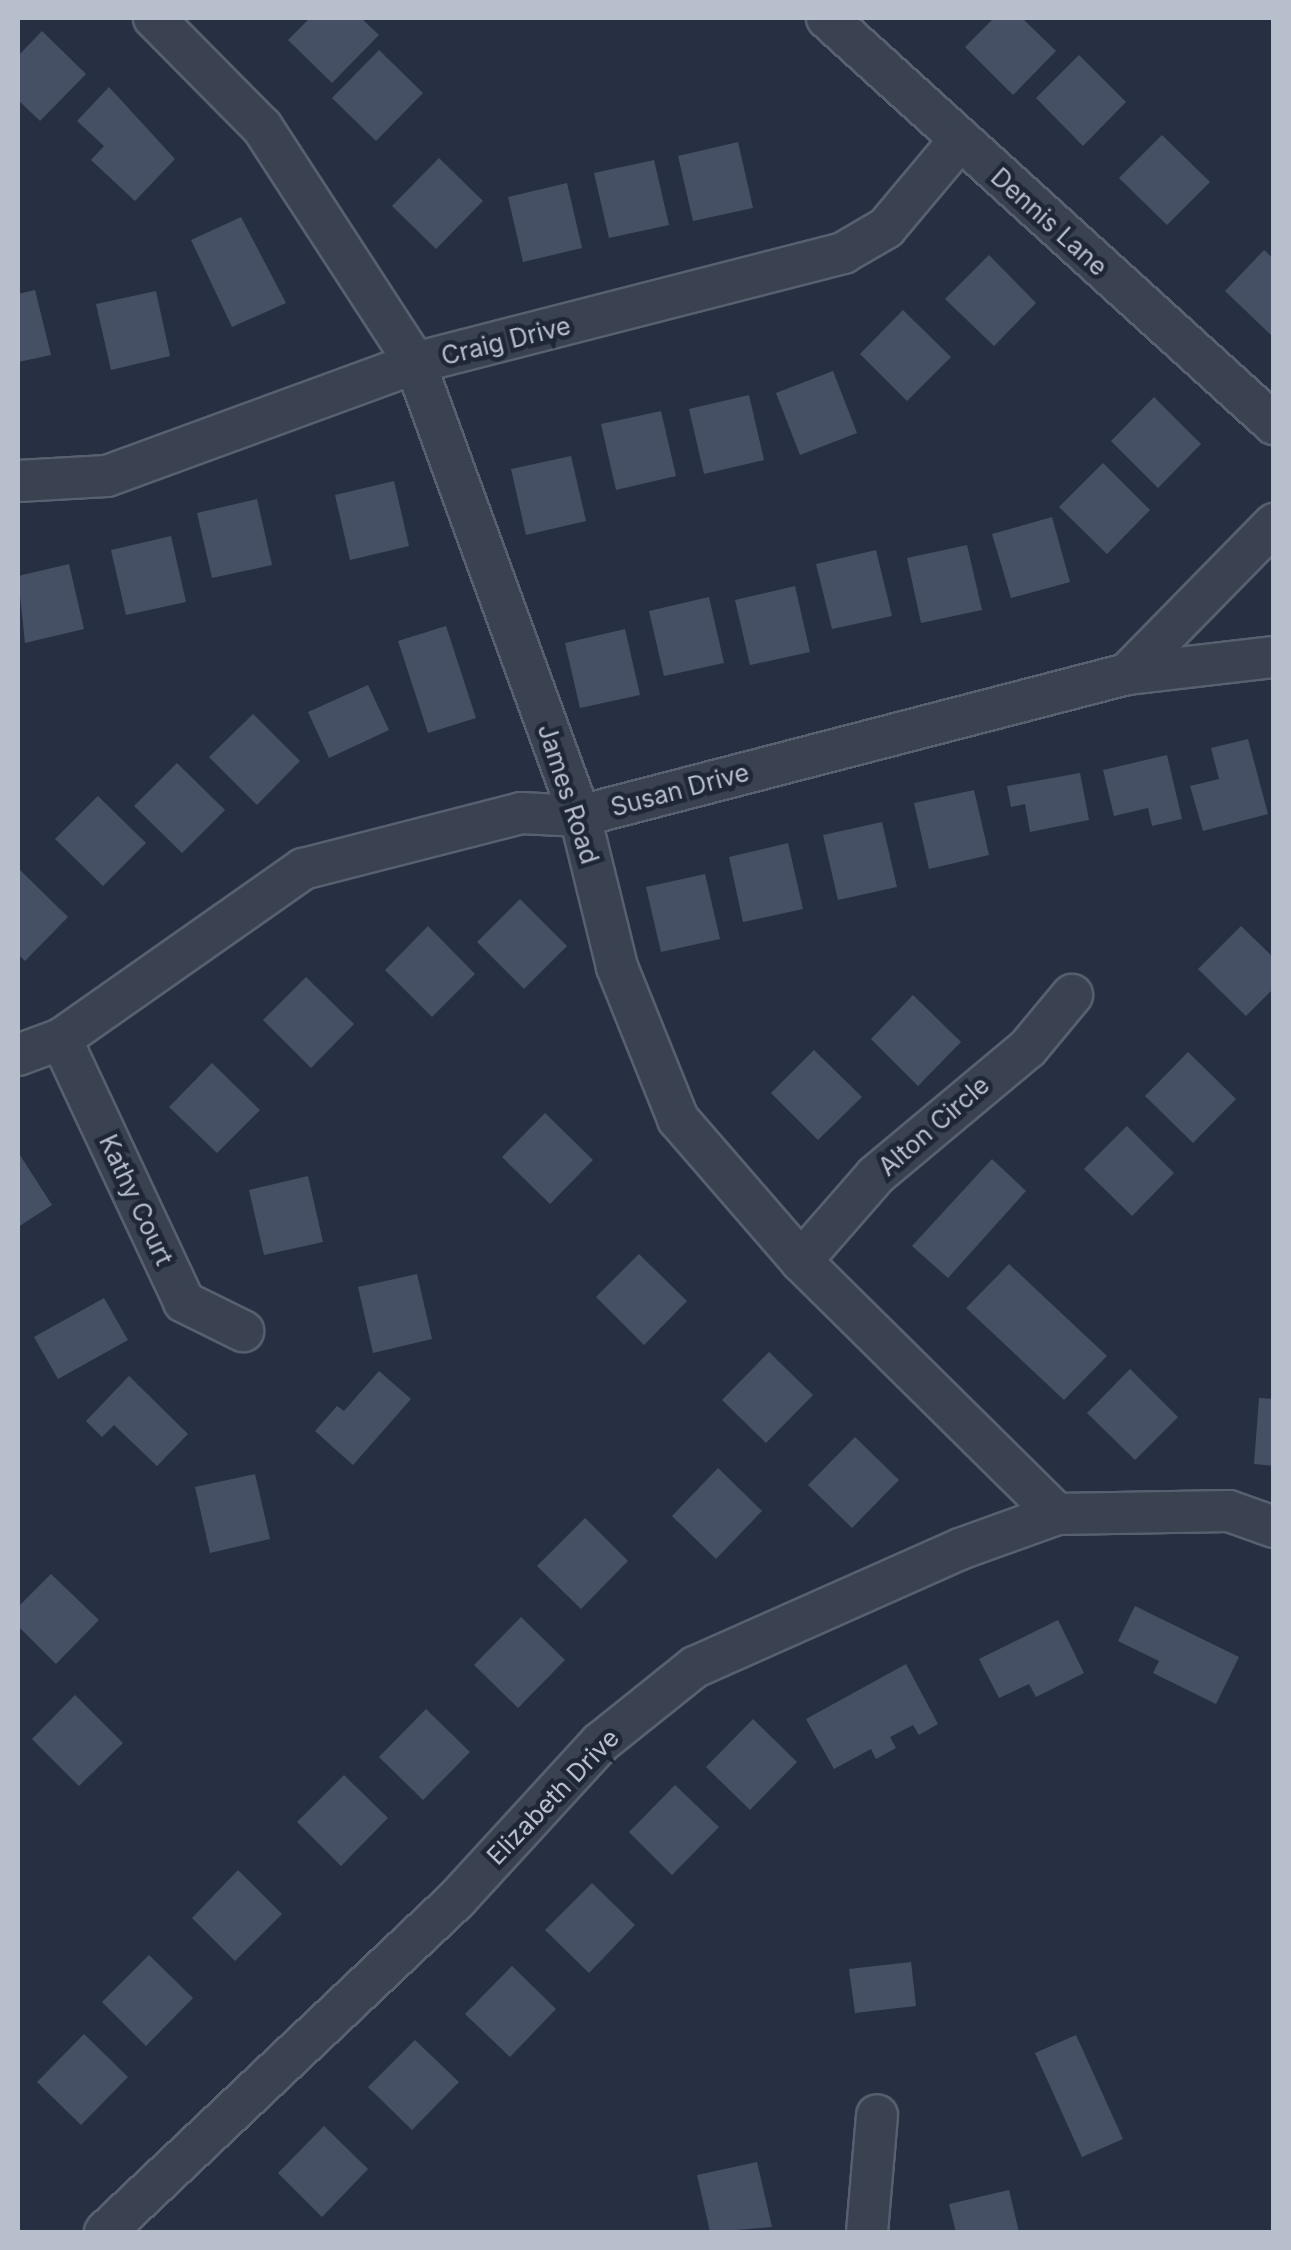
<!DOCTYPE html>
<html>
<head>
<meta charset="utf-8">
<style>
	body { margin:0 }
	#map { position:relative; width:1291px; height:2250px; overflow:hidden; background:#263042; font-family:Inter,sans-serif }
	div>[style] { position:absolute }
	[style*='--x'] { left:calc(var(--x)*1px); top:calc(var(--y)*1px); width:calc(var(--w)*1px); rotate:calc(var(--a)*1deg) }
	.building>* { inset:0; background:#455064 }
	.roads { filter:drop-shadow(2px 0 #58606f) drop-shadow(-2px 0 #58606f) drop-shadow(0 2px #58606f) drop-shadow(0 -2px #58606f) }
	.minor>* { height:40px; margin:-20px; padding:0 20px; transform-origin:20px; border-radius:20px; background:#3a4252 }
	span { translate:-50% -50%; white-space:nowrap; text-align:center; line-height:1.15; -webkit-text-stroke:9px #1f2737; paint-order:stroke }
	.street-label { font-size:25px; color:#b7becc }
	.frame { position:absolute; inset:0; border:20px solid #b7becc; pointer-events:none }
</style>
</head>
<body>
<div id="map">
	<div class="building">
		<div style="clip-path:polygon(310px 18px,361px 18px,379px 35px,332px 83px,288px 40px)"></div>
		<div style="clip-path:polygon(994px 18px,1022px 18px,1056px 51px,1013px 95px,965px 47px)"></div>
		<div style="clip-path:polygon(42px 31px,86px 74px,40px 121px,18px 100px,18px 56px)"></div>
		<div style="clip-path:polygon(379px 50px,423px 93px,376px 141px,332px 98px)"></div>
		<div style="clip-path:polygon(1079px 55px,1126px 102px,1083px 146px,1036px 98px)"></div>
		<div style="clip-path:polygon(109px 87px,175px 159px,135px 201px,91px 160px,104px 146px,77px 121px)"></div>
		<div style="clip-path:polygon(1162px 135px,1210px 182px,1167px 225px,1119px 178px)"></div>
		<div style="clip-path:polygon(738px 142px,753px 208px,693px 221px,678px 156px)"></div>
		<div style="clip-path:polygon(439px 158px,483px 201px,436px 249px,392px 206px)"></div>
		<div style="clip-path:polygon(654px 160px,669px 225px,609px 238px,594px 173px)"></div>
		<div style="clip-path:polygon(567px 183px,582px 248px,523px 262px,508px 197px)"></div>
		<div style="clip-path:polygon(241px 217px,286px 303px,232px 327px,191px 240px)"></div>
		<div style="clip-path:polygon(1264px 250px,1274px 259px,1274px 338px,1225px 291px)"></div>
		<div style="clip-path:polygon(989px 255px,1036px 303px,994px 346px,945px 299px)"></div>
		<div style="clip-path:polygon(35px 290px,51px 355px,18px 362px,18px 294px)"></div>
		<div style="clip-path:polygon(156px 291px,170px 356px,111px 370px,96px 304px)"></div>
		<div style="clip-path:polygon(903px 310px,951px 357px,907px 401px,860px 354px)"></div>
		<div style="clip-path:polygon(833px 371px,857px 433px,800px 455px,776px 393px)"></div>
		<div style="clip-path:polygon(749px 395px,764px 460px,704px 474px,689px 409px)"></div>
		<div style="clip-path:polygon(1154px 397px,1201px 444px,1158px 488px,1111px 441px)"></div>
		<div style="clip-path:polygon(661px 411px,676px 476px,616px 490px,601px 424px)"></div>
		<div style="clip-path:polygon(571px 456px,586px 521px,526px 535px,511px 469px)"></div>
		<div style="clip-path:polygon(1103px 463px,1150px 510px,1107px 554px,1059px 507px)"></div>
		<div style="clip-path:polygon(394px 481px,409px 546px,350px 560px,335px 495px)"></div>
		<div style="clip-path:polygon(257px 499px,272px 565px,212px 578px,197px 513px)"></div>
		<div style="clip-path:polygon(1052px 517px,1070px 582px,1011px 598px,992px 534px)"></div>
		<div style="clip-path:polygon(171px 536px,186px 602px,126px 615px,111px 550px)"></div>
		<div style="clip-path:polygon(967px 545px,982px 610px,921px 623px,907px 558px)"></div>
		<div style="clip-path:polygon(876px 550px,892px 616px,832px 629px,816px 564px)"></div>
		<div style="clip-path:polygon(69px 564px,84px 629px,25px 643px,18px 576px)"></div>
		<div style="clip-path:polygon(795px 586px,810px 652px,750px 665px,735px 600px)"></div>
		<div style="clip-path:polygon(709px 597px,724px 663px,664px 676px,649px 611px)"></div>
		<div style="clip-path:polygon(446px 626px,476px 718px,428px 733px,398px 641px)"></div>
		<div style="clip-path:polygon(625px 629px,640px 695px,580px 708px,565px 643px)"></div>
		<div style="clip-path:polygon(368px 685px,389px 730px,329px 758px,308px 712px)"></div>
		<div style="clip-path:polygon(253px 714px,300px 761px,257px 805px,209px 757px)"></div>
		<div style="clip-path:polygon(1248px 739px,1268px 814px,1203px 831px,1190px 786px,1219px 779px,1211px 748px)"></div>
		<div style="clip-path:polygon(1167px 755px,1182px 819px,1152px 826px,1148px 808px,1114px 816px,1103px 770px)"></div>
		<div style="clip-path:polygon(177px 763px,225px 810px,182px 853px,134px 806px)"></div>
		<div style="clip-path:polygon(1080px 773px,1089px 820px,1030px 832px,1025px 804px,1011px 807px,1007px 786px)"></div>
		<div style="clip-path:polygon(974px 790px,989px 855px,929px 869px,914px 803px)"></div>
		<div style="clip-path:polygon(98px 796px,146px 843px,103px 886px,55px 839px)"></div>
		<div style="clip-path:polygon(882px 822px,897px 887px,838px 900px,823px 835px)"></div>
		<div style="clip-path:polygon(788px 843px,803px 909px,743px 922px,729px 857px)"></div>
		<div style="clip-path:polygon(20px 870px,68px 917px,25px 961px,18px 954px)"></div>
		<div style="clip-path:polygon(705px 874px,720px 939px,661px 952px,646px 887px)"></div>
		<div style="clip-path:polygon(520px 899px,567px 946px,524px 989px,477px 942px)"></div>
		<div style="clip-path:polygon(428px 926px,475px 974px,432px 1017px,385px 970px)"></div>
		<div style="clip-path:polygon(1241px 926px,1274px 958px,1274px 988px,1246px 1016px,1198px 969px)"></div>
		<div style="clip-path:polygon(306px 977px,354px 1024px,311px 1068px,263px 1020px)"></div>
		<div style="clip-path:polygon(913px 995px,961px 1042px,918px 1086px,871px 1039px)"></div>
		<div style="clip-path:polygon(814px 1050px,862px 1097px,818px 1140px,771px 1093px)"></div>
		<div style="clip-path:polygon(1188px 1052px,1236px 1099px,1193px 1143px,1145px 1096px)"></div>
		<div style="clip-path:polygon(212px 1063px,260px 1110px,217px 1153px,169px 1107px)"></div>
		<div style="clip-path:polygon(545px 1113px,593px 1160px,550px 1204px,502px 1157px)"></div>
		<div style="clip-path:polygon(1127px 1126px,1174px 1173px,1132px 1216px,1084px 1169px)"></div>
		<div style="clip-path:polygon(18px 1152px,52px 1205px,18px 1227px)"></div>
		<div style="clip-path:polygon(992px 1159px,1026px 1191px,948px 1278px,912px 1246px)"></div>
		<div style="clip-path:polygon(308px 1176px,323px 1242px,264px 1255px,249px 1190px)"></div>
		<div style="clip-path:polygon(639px 1254px,687px 1301px,644px 1345px,596px 1297px)"></div>
		<div style="clip-path:polygon(1009px 1264px,1107px 1356px,1064px 1400px,966px 1308px)"></div>
		<div style="clip-path:polygon(417px 1274px,432px 1339px,373px 1353px,358px 1287px)"></div>
		<div style="clip-path:polygon(104px 1298px,128px 1340px,58px 1379px,34px 1337px)"></div>
		<div style="clip-path:polygon(769px 1352px,813px 1395px,766px 1443px,722px 1400px)"></div>
		<div style="clip-path:polygon(1130px 1369px,1178px 1417px,1135px 1460px,1087px 1413px)"></div>
		<div style="clip-path:polygon(379px 1371px,411px 1399px,353px 1465px,315px 1431px,337px 1406px,344px 1411px)"></div>
		<div style="clip-path:polygon(129px 1376px,188px 1434px,157px 1466px,114px 1425px,102px 1437px,86px 1421px)"></div>
		<div style="clip-path:polygon(1259px 1398px,1274px 1399px,1274px 1466px,1254px 1464px)"></div>
		<div style="clip-path:polygon(855px 1437px,899px 1480px,852px 1528px,808px 1485px)"></div>
		<div style="clip-path:polygon(718px 1468px,762px 1511px,716px 1559px,672px 1516px)"></div>
		<div style="clip-path:polygon(255px 1474px,270px 1539px,210px 1553px,195px 1487px)"></div>
		<div style="clip-path:polygon(585px 1518px,628px 1561px,581px 1609px,537px 1566px)"></div>
		<div style="clip-path:polygon(51px 1574px,99px 1620px,56px 1664px,18px 1626px,18px 1607px)"></div>
		<div style="clip-path:polygon(1135px 1606px,1239px 1657px,1216px 1704px,1153px 1673px,1159px 1661px,1118px 1641px)"></div>
		<div style="clip-path:polygon(521px 1617px,565px 1660px,518px 1708px,474px 1665px)"></div>
		<div style="clip-path:polygon(1058px 1620px,1084px 1673px,1036px 1697px,1029px 1684px,999px 1698px,979px 1659px)"></div>
		<div style="clip-path:polygon(906px 1664px,938px 1724px,919px 1735px,913px 1725px,890px 1737px,896px 1748px,876px 1759px,871px 1749px,834px 1769px,806px 1719px)"></div>
		<div style="clip-path:polygon(75px 1695px,123px 1743px,79px 1786px,32px 1739px)"></div>
		<div style="clip-path:polygon(426px 1709px,470px 1752px,423px 1800px,379px 1757px)"></div>
		<div style="clip-path:polygon(753px 1719px,797px 1762px,750px 1810px,706px 1767px)"></div>
		<div style="clip-path:polygon(344px 1775px,388px 1818px,341px 1866px,297px 1822px)"></div>
		<div style="clip-path:polygon(675px 1785px,719px 1827px,672px 1875px,629px 1832px)"></div>
		<div style="clip-path:polygon(238px 1870px,282px 1914px,235px 1961px,192px 1918px)"></div>
		<div style="clip-path:polygon(592px 1883px,635px 1925px,589px 1973px,545px 1930px)"></div>
		<div style="clip-path:polygon(149px 1955px,193px 1998px,146px 2046px,102px 2002px)"></div>
		<div style="clip-path:polygon(911px 1962px,916px 2006px,855px 2013px,849px 1969px)"></div>
		<div style="clip-path:polygon(512px 1966px,556px 2009px,510px 2057px,465px 2014px)"></div>
		<div style="clip-path:polygon(84px 2034px,128px 2077px,81px 2125px,37px 2082px)"></div>
		<div style="clip-path:polygon(1076px 2035px,1123px 2139px,1082px 2157px,1035px 2053px)"></div>
		<div style="clip-path:polygon(415px 2040px,459px 2082px,412px 2130px,368px 2087px)"></div>
		<div style="clip-path:polygon(324px 2126px,368px 2169px,322px 2217px,278px 2173px)"></div>
		<div style="clip-path:polygon(757px 2162px,772px 2227px,710px 2232px,697px 2175px)"></div>
		<div style="clip-path:polygon(1009px 2190px,1019px 2232px,956px 2232px,949px 2204px)"></div>
	</div>
	<div class="roads">
		<div class="minor">
			<div style="--x:154;--y:18;--w:153;--a:45.3"></div>
			<div style="--x:262;--y:127;--w:281;--a:57"></div>
			<div style="--x:415;--y:363;--w:482;--a:70"></div>
			<div style="--x:580;--y:816;--w:155;--a:76.2"></div>
			<div style="--x:617;--y:967;--w:164;--a:68.1"></div>
			<div style="--x:678;--y:1119;--w:188;--a:49.1"></div>
			<div style="--x:801;--y:1261;--w:360;--a:44.7"></div>
			<div style="--x:827;--y:18;--w:604;--a:42.25"></div>
			<div style="--x:18;--y:481;--w:89;--a:-3.2"></div>
			<div style="--x:107;--y:476;--w:328;--a:-20.1"></div>
			<div style="--x:415;--y:363;--w:442;--a:-14.4"></div>
			<div style="--x:843;--y:253;--w:50;--a:-30.2"></div>
			<div style="--x:886;--y:228;--w:114;--a:-50"></div>
			<div style="--x:1127;--y:674;--w:210;--a:-45.6"></div>
			<div style="--x:61;--y:1039;--w:290;--a:64.9"></div>
			<div style="--x:184;--y:1302;--w:66;--a:26.2"></div>
			<div style="--x:18;--y:1055;--w:46;--a:-20.4"></div>
			<div style="--x:61;--y:1039;--w:296;--a:-35.1"></div>
			<div style="--x:303;--y:869;--w:225;--a:-14.4"></div>
			<div style="--x:521;--y:813;--w:59;--a:2.9"></div>
			<div style="--x:580;--y:816;--w:565;--a:-14.55"></div>
			<div style="--x:1127;--y:674;--w:148;--a:-6.6"></div>
			<div style="--x:801;--y:1261;--w:114;--a:-48.9"></div>
			<div style="--x:876;--y:1175;--w:198;--a:-39.9"></div>
			<div style="--x:1028;--y:1048;--w:69;--a:-50.3"></div>
			<div style="--x:105;--y:2232;--w:485;--a:-43.4"></div>
			<div style="--x:457;--y:1899;--w:212;--a:-47.5"></div>
			<div style="--x:600;--y:1743;--w:122;--a:-38.7"></div>
			<div style="--x:695;--y:1667;--w:290;--a:-24"></div>
			<div style="--x:960;--y:1549;--w:103;--a:-19.8"></div>
			<div style="--x:1057;--y:1514;--w:172;--a:-1"></div>
			<div style="--x:1229;--y:1511;--w:48;--a:19.6"></div>
			<div style="--x:867;--y:2232;--w:117;--a:-85.1"></div>
		</div>
	</div>
	<div class="street-label">
		<span style="left:1049px;top:222px;rotate:42deg">Dennis Lane</span>
		<span style="left:506px;top:341px;rotate:-14deg">Craig Drive</span>
		<span style="left:680px;top:790px;rotate:-15deg">Susan Drive</span>
		<span style="left:568px;top:794px;rotate:72deg">James Road</span>
		<span style="left:934px;top:1126px;rotate:-41deg">Alton Circle</span>
		<span style="left:136px;top:1200px;rotate:65deg">Kathy Court</span>
		<span style="left:553px;top:1797px;rotate:-46deg">Elizabeth Drive</span>
	</div>
	<div class="frame"></div>
</div>
</body>
</html>
